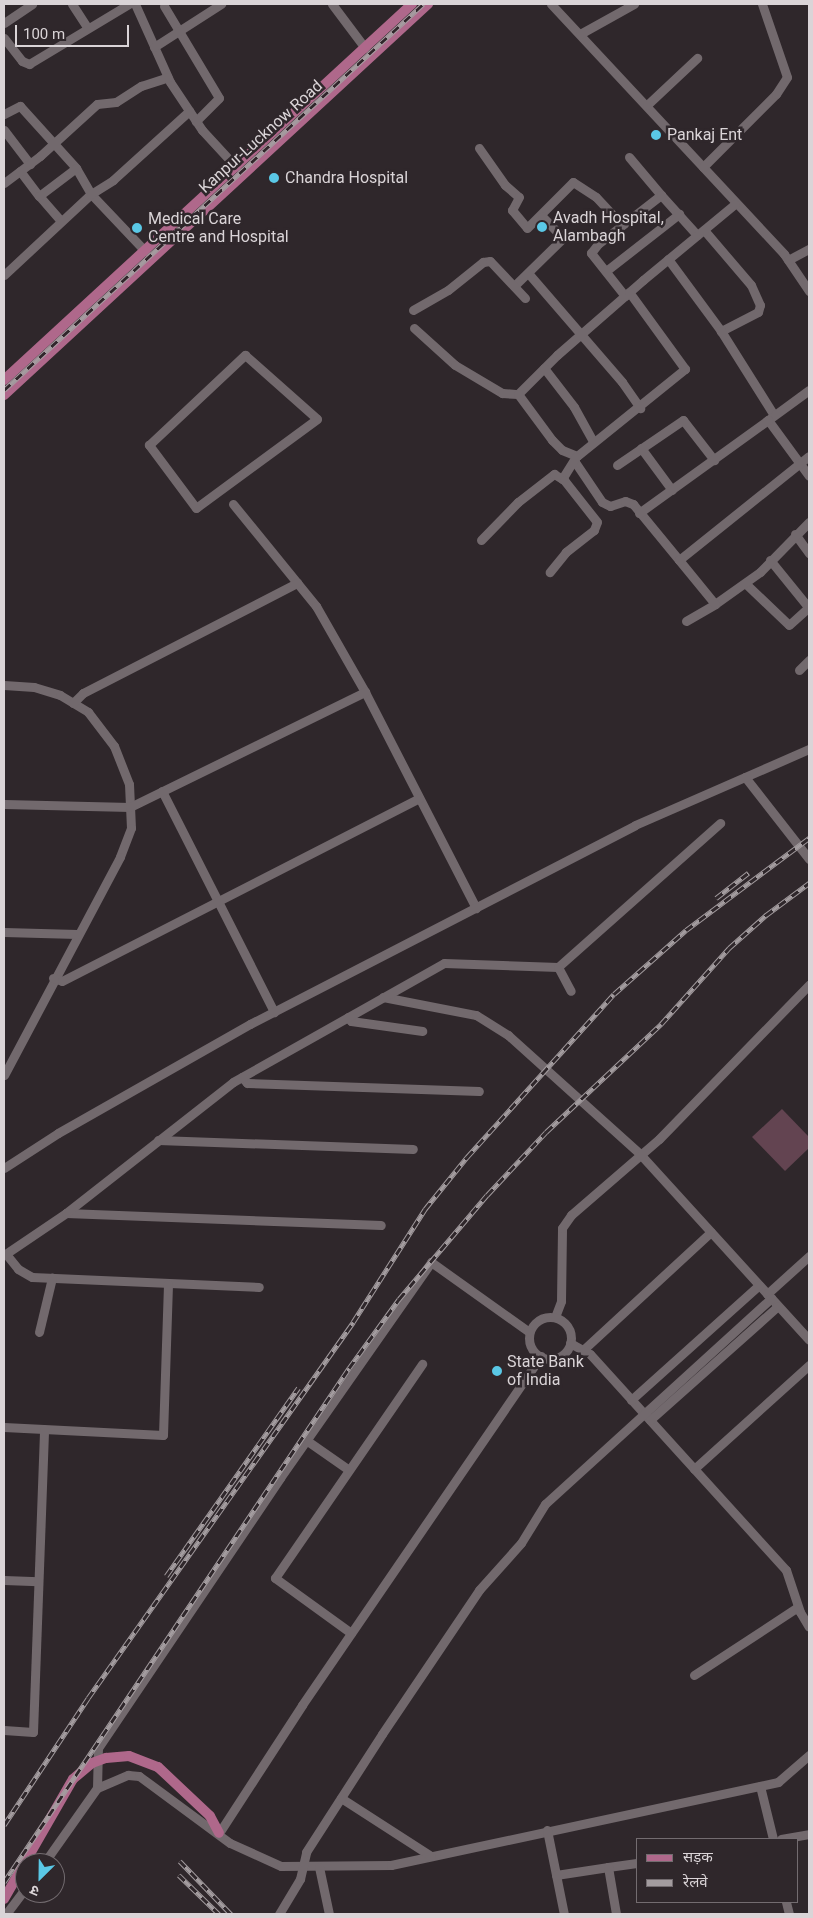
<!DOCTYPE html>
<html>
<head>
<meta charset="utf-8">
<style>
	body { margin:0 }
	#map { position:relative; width:813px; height:1918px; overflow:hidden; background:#2f272b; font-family:Roboto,"Noto Sans Devanagari",sans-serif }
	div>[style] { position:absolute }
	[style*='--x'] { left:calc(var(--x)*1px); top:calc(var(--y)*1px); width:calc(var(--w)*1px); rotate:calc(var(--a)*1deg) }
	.green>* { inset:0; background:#634451 }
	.minor>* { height:9px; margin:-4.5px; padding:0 4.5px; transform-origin:4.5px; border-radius:4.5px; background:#72696d }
	.minor>.ring { margin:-4.5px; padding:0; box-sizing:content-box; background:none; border:9px solid #72696d; border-radius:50% }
	.major>* { height:10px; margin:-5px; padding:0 5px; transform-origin:5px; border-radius:5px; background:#af688b }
	.rail>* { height:4.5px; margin-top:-2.25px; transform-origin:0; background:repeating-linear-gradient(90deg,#2f272b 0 8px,#a39c9f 0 16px); box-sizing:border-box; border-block:1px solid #a39c9f }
	.dots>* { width:14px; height:14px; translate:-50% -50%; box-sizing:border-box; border:2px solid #2f272b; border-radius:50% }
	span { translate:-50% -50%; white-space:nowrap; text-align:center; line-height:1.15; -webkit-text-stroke:5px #2f272b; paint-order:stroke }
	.poi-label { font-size:16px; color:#dad4d7 }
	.left { translate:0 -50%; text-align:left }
	.street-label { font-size:16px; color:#dad4d7 }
	.frame { position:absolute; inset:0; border:5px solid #dad4d7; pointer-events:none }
	.legend { position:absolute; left:636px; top:1838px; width:162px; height:65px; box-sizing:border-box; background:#2f272b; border:1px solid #736c70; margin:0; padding:6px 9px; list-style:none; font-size:15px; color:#dad4d7 }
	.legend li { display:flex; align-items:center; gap:10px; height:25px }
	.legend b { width:25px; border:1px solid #736c70 }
	.north { position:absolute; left:15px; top:1853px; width:50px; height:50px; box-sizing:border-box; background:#2f272b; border:1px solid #736c70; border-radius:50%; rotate:203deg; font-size:14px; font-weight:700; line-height:20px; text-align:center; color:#dad4d7 }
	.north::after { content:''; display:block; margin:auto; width:18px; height:22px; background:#5ac8e6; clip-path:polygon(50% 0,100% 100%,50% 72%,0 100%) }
	.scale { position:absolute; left:15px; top:25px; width:114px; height:22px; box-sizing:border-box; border:2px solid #dad4d7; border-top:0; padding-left:6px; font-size:15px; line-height:18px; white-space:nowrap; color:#dad4d7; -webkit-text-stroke:4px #2f272b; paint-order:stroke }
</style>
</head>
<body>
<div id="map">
	<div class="green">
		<div style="clip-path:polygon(782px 1109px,809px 1137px,809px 1148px,785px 1171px,752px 1137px)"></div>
	</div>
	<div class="minor">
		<div style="--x:72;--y:4;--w:27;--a:57"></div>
		<div style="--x:135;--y:4;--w:85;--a:65.8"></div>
		<div style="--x:170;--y:82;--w:58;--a:56.3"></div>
		<div style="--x:202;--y:130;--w:50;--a:47.4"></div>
		<div style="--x:332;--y:4;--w:55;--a:53.1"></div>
		<div style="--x:551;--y:4;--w:342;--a:47"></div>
		<div style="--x:784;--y:254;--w:45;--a:56"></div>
		<div style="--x:164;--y:6;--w:107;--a:59.1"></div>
		<div style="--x:219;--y:98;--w:33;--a:135"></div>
		<div style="--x:4;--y:23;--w:34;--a:-34"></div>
		<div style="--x:580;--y:34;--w:62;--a:-29.1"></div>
		<div style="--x:4;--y:38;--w:29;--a:52"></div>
		<div style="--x:22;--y:61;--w:8;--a:23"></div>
		<div style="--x:29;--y:64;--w:117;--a:-31"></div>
		<div style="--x:154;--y:47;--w:80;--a:-32.7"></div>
		<div style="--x:647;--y:105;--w:69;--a:-43.2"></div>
		<div style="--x:4;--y:114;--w:18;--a:-27"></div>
		<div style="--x:20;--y:106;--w:84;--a:47.9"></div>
		<div style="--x:76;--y:168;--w:30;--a:60"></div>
		<div style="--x:91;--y:194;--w:79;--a:46.5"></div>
		<div style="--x:4;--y:130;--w:43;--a:52.6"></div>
		<div style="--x:479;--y:148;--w:45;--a:54.9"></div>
		<div style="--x:505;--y:185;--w:18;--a:41"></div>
		<div style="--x:519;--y:197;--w:15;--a:118"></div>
		<div style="--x:512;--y:210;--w:23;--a:50"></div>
		<div style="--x:527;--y:228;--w:65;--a:-45"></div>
		<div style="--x:573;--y:182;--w:27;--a:33"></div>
		<div style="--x:596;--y:197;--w:38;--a:47"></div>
		<div style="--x:629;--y:157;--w:50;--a:49.9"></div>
		<div style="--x:703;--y:167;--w:103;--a:-45"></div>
		<div style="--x:776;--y:94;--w:20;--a:-57"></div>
		<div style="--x:787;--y:77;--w:77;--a:-108.9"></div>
		<div style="--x:20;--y:171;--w:31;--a:53"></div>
		<div style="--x:4;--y:183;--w:45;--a:-36.9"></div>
		<div style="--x:40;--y:156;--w:77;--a:-42.4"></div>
		<div style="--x:97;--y:104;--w:19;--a:-6"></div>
		<div style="--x:116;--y:102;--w:30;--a:-33"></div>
		<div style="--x:141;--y:86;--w:28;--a:-18"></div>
		<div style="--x:61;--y:221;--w:33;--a:-131"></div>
		<div style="--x:39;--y:196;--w:46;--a:-37.1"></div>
		<div style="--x:704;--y:230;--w:72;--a:49.5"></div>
		<div style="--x:751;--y:285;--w:22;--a:66"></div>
		<div style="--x:760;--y:305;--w:7;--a:106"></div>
		<div style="--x:758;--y:312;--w:42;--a:152.8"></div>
		<div style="--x:668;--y:259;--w:89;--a:53.6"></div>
		<div style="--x:721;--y:331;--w:99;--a:57.8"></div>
		<div style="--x:788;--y:260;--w:24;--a:-28"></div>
		<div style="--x:606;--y:271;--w:93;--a:-38"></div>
		<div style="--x:528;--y:273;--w:144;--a:49.2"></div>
		<div style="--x:622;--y:382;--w:32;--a:55"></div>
		<div style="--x:4;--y:275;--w:119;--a:-43"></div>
		<div style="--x:91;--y:194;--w:26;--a:-32"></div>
		<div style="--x:113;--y:180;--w:103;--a:-42.2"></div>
		<div style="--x:514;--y:286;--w:69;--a:-44.4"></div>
		<div style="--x:563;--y:238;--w:30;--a:-134"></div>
		<div style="--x:625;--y:296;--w:55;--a:-128.3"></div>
		<div style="--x:591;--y:253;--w:11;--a:-52"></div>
		<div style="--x:598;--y:244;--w:80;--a:-37.9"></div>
		<div style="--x:661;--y:195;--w:54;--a:48"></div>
		<div style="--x:413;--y:310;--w:40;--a:-29.7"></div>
		<div style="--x:448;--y:290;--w:45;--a:-38.7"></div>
		<div style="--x:483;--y:262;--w:7;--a:-8"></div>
		<div style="--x:490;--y:261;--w:51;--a:46.6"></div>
		<div style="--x:414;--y:328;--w:55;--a:42.1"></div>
		<div style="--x:455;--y:365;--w:55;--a:30.8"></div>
		<div style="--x:502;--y:393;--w:16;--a:4"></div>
		<div style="--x:518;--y:394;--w:55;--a:-45"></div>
		<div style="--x:557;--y:355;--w:114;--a:-41.1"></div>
		<div style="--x:643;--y:280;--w:119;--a:-39.6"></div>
		<div style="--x:245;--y:355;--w:96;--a:41.6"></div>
		<div style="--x:317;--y:419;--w:150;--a:143.7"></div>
		<div style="--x:196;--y:508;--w:79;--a:-126.7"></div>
		<div style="--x:149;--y:445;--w:132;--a:-43.2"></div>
		<div style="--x:544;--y:368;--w:49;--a:52.4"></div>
		<div style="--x:574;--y:407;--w:37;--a:61"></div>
		<div style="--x:809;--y:390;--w:51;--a:143.8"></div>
		<div style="--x:768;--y:420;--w:69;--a:53.8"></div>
		<div style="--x:518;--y:394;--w:57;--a:53.5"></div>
		<div style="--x:552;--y:440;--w:14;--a:45"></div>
		<div style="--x:562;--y:450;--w:16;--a:22"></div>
		<div style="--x:577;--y:456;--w:139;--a:-38.9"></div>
		<div style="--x:685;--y:369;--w:95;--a:-126"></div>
		<div style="--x:641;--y:448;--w:52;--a:53.6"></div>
		<div style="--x:575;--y:462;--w:48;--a:56"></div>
		<div style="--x:602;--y:502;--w:9;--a:27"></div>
		<div style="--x:610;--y:506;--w:16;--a:-18"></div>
		<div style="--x:625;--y:501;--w:9;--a:21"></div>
		<div style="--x:633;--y:504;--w:72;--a:50.6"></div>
		<div style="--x:617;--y:465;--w:80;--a:-34.3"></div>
		<div style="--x:683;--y:420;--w:51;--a:52.2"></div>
		<div style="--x:562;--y:479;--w:26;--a:-58"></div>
		<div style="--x:233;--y:504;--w:132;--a:50.9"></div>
		<div style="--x:316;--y:606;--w:99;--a:60.3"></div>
		<div style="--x:365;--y:692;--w:243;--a:62.8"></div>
		<div style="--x:639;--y:513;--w:159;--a:-35.8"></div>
		<div style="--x:795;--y:534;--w:24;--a:54"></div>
		<div style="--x:481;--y:540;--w:53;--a:-45.8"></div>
		<div style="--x:518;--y:502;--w:46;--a:-37.9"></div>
		<div style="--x:554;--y:474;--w:12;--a:31"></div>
		<div style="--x:564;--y:480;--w:53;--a:51.8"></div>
		<div style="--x:597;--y:522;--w:9;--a:111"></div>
		<div style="--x:594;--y:530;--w:36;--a:142"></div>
		<div style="--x:566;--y:552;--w:26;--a:129"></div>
		<div style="--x:770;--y:560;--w:62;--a:50.9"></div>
		<div style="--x:746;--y:584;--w:59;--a:43.6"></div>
		<div style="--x:789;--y:625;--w:27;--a:-42"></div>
		<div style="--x:715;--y:604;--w:55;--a:-35.4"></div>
		<div style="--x:760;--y:572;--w:70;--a:-45.6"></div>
		<div style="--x:686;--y:621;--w:34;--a:-30"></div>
		<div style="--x:715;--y:604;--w:57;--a:-129.3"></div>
		<div style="--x:679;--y:560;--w:166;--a:-38.7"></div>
		<div style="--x:799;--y:670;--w:14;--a:-45"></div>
		<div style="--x:4;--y:685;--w:30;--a:4"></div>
		<div style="--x:34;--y:687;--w:27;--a:17"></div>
		<div style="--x:60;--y:695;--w:33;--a:31"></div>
		<div style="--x:88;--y:712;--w:43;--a:52.6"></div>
		<div style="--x:114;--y:746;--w:41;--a:68.5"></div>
		<div style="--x:129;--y:784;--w:44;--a:87.4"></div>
		<div style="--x:131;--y:828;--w:31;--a:111"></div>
		<div style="--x:120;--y:857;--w:247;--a:118"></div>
		<div style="--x:73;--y:703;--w:14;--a:-45"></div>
		<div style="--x:83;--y:693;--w:241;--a:-27.2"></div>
		<div style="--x:745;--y:777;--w:104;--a:52"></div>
		<div style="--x:162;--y:791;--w:248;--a:63.1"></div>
		<div style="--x:4;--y:804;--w:126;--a:1.4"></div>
		<div style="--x:130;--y:807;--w:262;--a:-26.1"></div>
		<div style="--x:4;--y:932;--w:73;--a:1.6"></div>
		<div style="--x:558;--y:967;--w:27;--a:62"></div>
		<div style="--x:53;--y:978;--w:9;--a:18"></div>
		<div style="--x:62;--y:981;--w:401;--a:-27.1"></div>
		<div style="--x:383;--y:997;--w:95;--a:11"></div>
		<div style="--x:476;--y:1015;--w:38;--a:32"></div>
		<div style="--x:508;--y:1035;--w:178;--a:42"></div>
		<div style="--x:640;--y:1154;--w:251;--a:47.7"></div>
		<div style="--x:348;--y:1017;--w:5;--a:53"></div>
		<div style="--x:351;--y:1021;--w:72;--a:8"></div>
		<div style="--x:242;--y:1077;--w:8;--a:50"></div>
		<div style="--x:247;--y:1083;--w:232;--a:2"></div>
		<div style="--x:158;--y:1140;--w:255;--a:2"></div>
		<div style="--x:4;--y:1168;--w:64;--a:-32.9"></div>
		<div style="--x:58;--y:1133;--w:221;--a:-29.6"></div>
		<div style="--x:250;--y:1024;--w:433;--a:-27.3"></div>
		<div style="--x:635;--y:825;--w:190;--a:-23.6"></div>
		<div style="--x:66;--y:1213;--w:315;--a:2.2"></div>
		<div style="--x:6;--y:1254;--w:19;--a:51"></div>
		<div style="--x:18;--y:1269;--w:16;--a:30"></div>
		<div style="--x:32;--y:1277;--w:227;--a:2.5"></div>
		<div style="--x:4;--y:1255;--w:75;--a:-34.1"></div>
		<div style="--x:66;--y:1213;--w:212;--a:-38.1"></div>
		<div style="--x:233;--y:1082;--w:242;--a:-29.4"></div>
		<div style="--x:444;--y:963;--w:114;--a:2"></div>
		<div style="--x:558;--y:967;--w:217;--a:-41.6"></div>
		<div style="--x:767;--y:1294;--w:57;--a:-42.1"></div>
		<div style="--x:555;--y:1317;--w:17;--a:-69"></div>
		<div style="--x:561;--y:1301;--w:73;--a:-89.2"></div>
		<div style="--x:562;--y:1228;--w:16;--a:-55"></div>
		<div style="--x:571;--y:1215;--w:116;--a:-40.8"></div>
		<div style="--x:659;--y:1139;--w:215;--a:-45.8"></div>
		<div class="ring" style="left:529px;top:1317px;width:33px;height:33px"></div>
		<div style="--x:39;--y:1332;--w:56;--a:-76.5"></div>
		<div style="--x:570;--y:1343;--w:23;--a:29"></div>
		<div style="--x:590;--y:1354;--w:292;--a:47.8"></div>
		<div style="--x:786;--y:1570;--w:44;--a:71.6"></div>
		<div style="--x:800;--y:1612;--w:17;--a:59"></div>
		<div style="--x:583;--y:1350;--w:174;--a:-42.7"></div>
		<div style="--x:631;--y:1400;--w:172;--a:-41.9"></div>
		<div style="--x:650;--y:1420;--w:171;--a:-41.7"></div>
		<div style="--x:4;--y:1427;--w:159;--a:2.9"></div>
		<div style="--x:163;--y:1435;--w:151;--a:-88.1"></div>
		<div style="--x:306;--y:1440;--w:52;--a:34.9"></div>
		<div style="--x:694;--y:1469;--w:155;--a:-42.1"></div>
		<div style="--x:4;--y:1580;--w:34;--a:2"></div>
		<div style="--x:351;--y:1633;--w:94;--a:-144.1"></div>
		<div style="--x:275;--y:1578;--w:260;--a:-55.5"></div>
		<div style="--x:694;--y:1675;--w:124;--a:-33.2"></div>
		<div style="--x:4;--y:1730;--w:29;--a:4"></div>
		<div style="--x:33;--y:1732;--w:303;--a:-87.9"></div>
		<div style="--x:760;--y:1786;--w:55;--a:76.2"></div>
		<div style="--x:97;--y:1788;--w:34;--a:-23"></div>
		<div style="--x:128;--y:1775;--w:11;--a:5"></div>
		<div style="--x:139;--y:1776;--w:113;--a:36.4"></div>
		<div style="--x:230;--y:1843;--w:56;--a:24.3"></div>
		<div style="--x:281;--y:1866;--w:110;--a:-0.5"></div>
		<div style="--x:391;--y:1865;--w:396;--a:-12.1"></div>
		<div style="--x:778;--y:1782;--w:41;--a:-41.1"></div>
		<div style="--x:341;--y:1798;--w:107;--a:32.8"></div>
		<div style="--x:547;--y:1830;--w:86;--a:78.6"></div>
		<div style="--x:219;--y:1833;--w:153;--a:-57"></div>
		<div style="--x:302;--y:1705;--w:423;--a:-55.6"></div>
		<div style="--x:781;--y:1839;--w:28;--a:-10"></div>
		<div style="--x:44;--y:1863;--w:92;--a:-54.8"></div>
		<div style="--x:97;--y:1788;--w:40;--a:-88.6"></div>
		<div style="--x:98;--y:1748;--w:326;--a:-56"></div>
		<div style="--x:280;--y:1478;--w:264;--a:-55"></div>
		<div style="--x:431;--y:1262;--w:120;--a:35.5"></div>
		<div style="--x:319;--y:1867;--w:48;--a:78"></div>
		<div style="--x:608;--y:1867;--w:29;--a:-8"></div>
		<div style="--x:556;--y:1875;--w:53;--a:-8.7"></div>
		<div style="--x:608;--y:1867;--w:48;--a:80.3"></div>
		<div style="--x:786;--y:1902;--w:12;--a:76"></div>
		<div style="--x:6;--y:1914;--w:31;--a:-53"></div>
		<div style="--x:279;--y:1914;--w:41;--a:-59"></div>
		<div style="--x:300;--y:1879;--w:28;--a:-77"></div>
		<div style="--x:306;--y:1852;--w:140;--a:-57.2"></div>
		<div style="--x:382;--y:1734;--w:174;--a:-56"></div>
		<div style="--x:479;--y:1590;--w:63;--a:-48.2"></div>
		<div style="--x:521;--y:1543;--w:46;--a:-58.4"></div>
		<div style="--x:545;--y:1504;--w:306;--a:-42.3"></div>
	</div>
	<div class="major">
		<div style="--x:4;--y:380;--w:555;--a:-42.66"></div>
		<div style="--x:4;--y:395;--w:577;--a:-42.68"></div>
		<div style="--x:4;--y:1899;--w:138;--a:-60.1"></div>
		<div style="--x:73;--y:1779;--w:25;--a:-40"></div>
		<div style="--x:92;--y:1763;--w:15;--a:-20"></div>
		<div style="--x:106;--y:1758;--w:23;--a:-5"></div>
		<div style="--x:129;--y:1756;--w:31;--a:21"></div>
		<div style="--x:158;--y:1767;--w:71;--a:43.3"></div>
		<div style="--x:210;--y:1816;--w:19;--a:62"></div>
	</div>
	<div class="rail">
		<div style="--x:4;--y:390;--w:570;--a:-42.65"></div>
		<div style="--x:716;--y:898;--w:41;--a:-38"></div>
		<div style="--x:166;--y:1576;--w:230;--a:-54.9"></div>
		<div style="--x:4;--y:1825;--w:152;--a:-56.5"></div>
		<div style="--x:88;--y:1698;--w:460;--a:-54.8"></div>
		<div style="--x:353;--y:1322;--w:134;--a:-57.5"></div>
		<div style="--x:425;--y:1209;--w:67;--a:-51.1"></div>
		<div style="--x:467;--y:1157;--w:219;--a:-48"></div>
		<div style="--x:614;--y:994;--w:96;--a:-41.6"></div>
		<div style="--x:686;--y:930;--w:154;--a:-36.8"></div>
		<div style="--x:180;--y:1861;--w:74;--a:46.1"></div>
		<div style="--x:179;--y:1875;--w:56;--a:44.3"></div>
		<div style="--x:4;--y:1882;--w:619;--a:-56.13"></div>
		<div style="--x:349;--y:1368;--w:85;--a:-54.1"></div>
		<div style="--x:399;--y:1299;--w:136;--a:-49.8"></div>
		<div style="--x:487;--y:1195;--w:86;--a:-46.9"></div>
		<div style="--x:546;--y:1132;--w:158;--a:-43.2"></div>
		<div style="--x:661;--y:1024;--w:102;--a:-48.2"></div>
		<div style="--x:729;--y:948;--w:50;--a:-41.7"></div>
		<div style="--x:766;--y:915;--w:54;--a:-36.7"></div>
	</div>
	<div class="dots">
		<div style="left:656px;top:135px;background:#5ac8e6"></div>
		<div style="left:274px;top:178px;background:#5ac8e6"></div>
		<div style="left:542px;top:227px;background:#5ac8e6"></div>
		<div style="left:137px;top:228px;background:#5ac8e6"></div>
		<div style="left:497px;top:1371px;background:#5ac8e6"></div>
	</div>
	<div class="poi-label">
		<span class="left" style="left:667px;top:135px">Pankaj Ent</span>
		<span class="left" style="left:285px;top:178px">Chandra Hospital</span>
		<span class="left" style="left:553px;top:227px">Avadh Hospital,<br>Alambagh</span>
		<span class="left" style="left:148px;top:228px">Medical Care<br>Centre and Hospital</span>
		<span class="left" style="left:507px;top:1371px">State Bank<br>of India</span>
	</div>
	<div class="street-label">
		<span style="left:261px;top:137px;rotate:-42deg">Kanpur-Lucknow Road</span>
	</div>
	<div class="frame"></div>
	<ul class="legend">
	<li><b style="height:6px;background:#af688b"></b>सड़क</li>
	<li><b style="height:6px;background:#a39c9f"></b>रेलवे</li>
	</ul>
	<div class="north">उ</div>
	<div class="scale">100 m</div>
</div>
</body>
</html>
